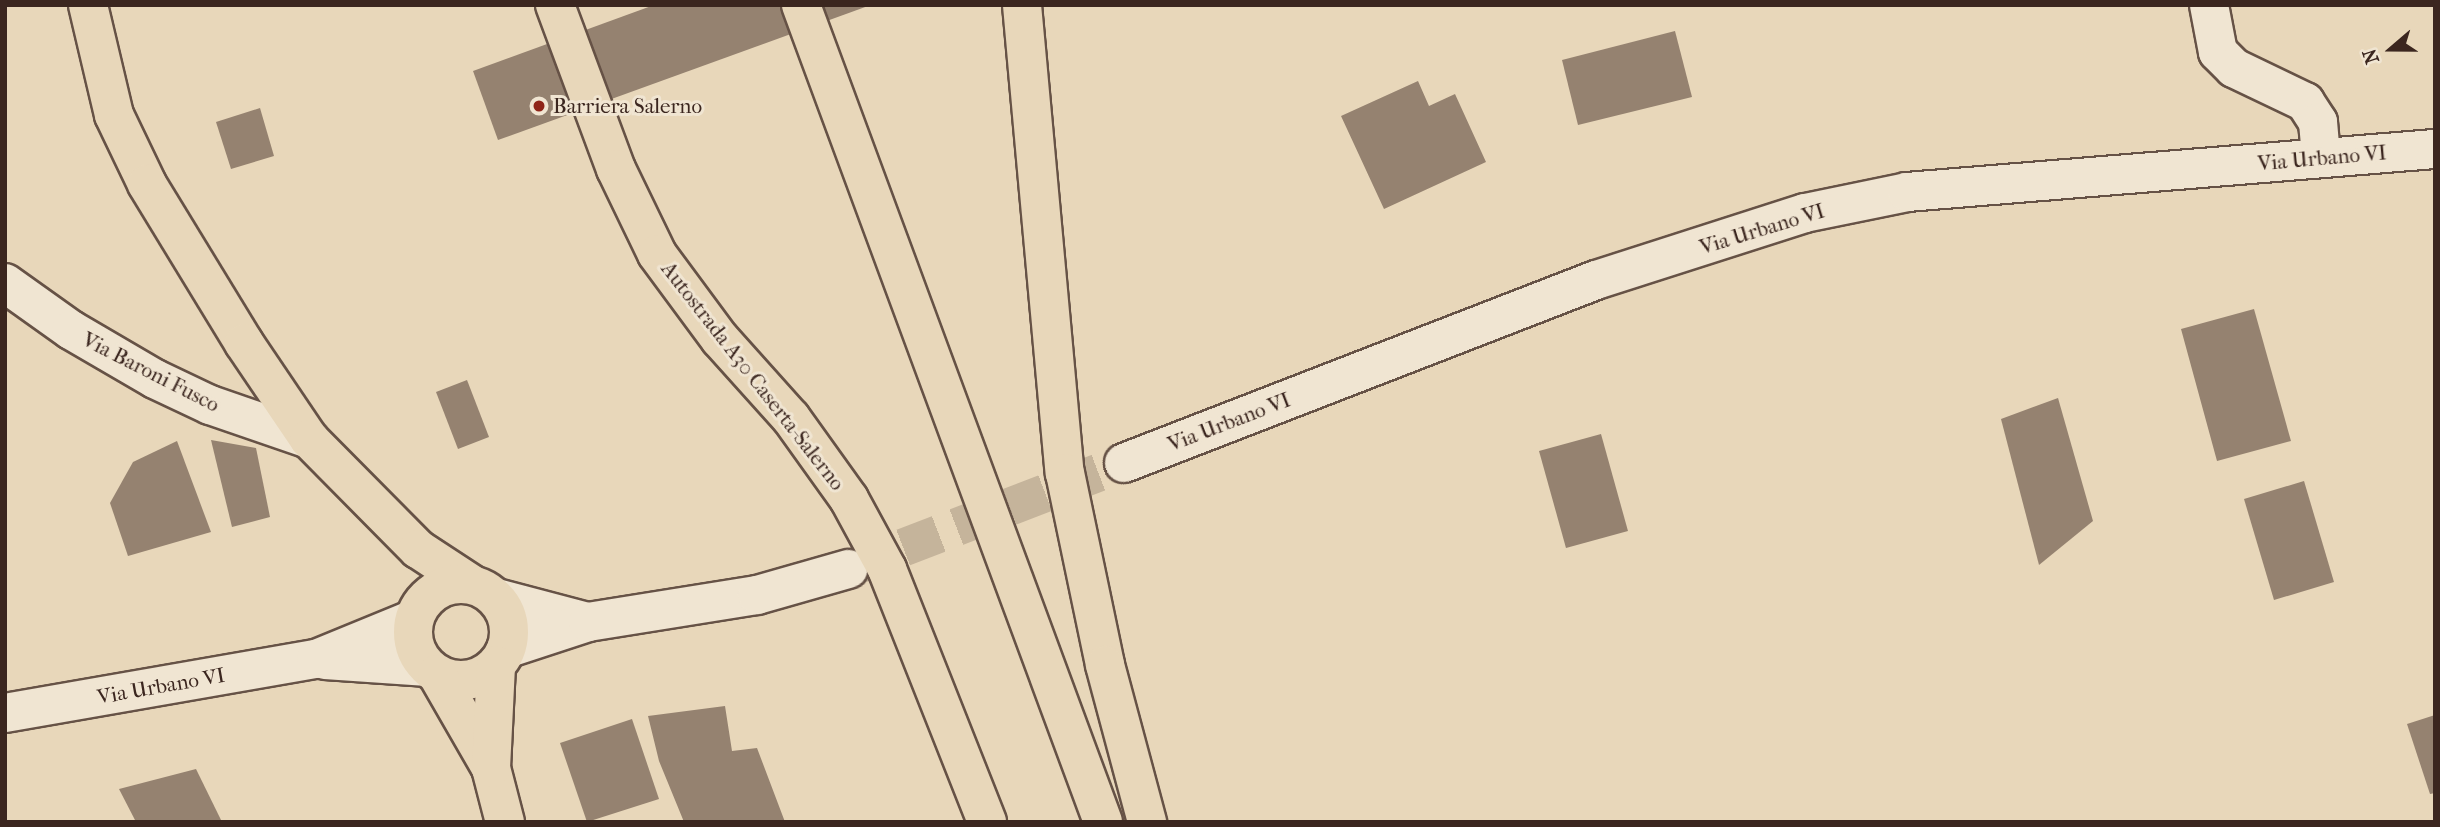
<!DOCTYPE html>
<html>
<head>
<meta charset="utf-8">
<style>
	body { margin:0 }
	#map { position:relative; width:2440px; height:827px; overflow:hidden; background:#e8d7ba; font-family:"IM FELL French Canon",serif }
	div>[style] { position:absolute }
	[style*='--x'] { left:calc(var(--x)*1px); top:calc(var(--y)*1px); width:calc(var(--w)*1px); rotate:calc(var(--a)*1deg) }
	.building>* { inset:0; background:#958270 }
	.minor-tunnel>* { height:38px; margin-top:-19px; transform-origin:0; background:repeating-linear-gradient(90deg,#c5b49b 0 38px,transparent 0 57px) }
	.roads { filter:drop-shadow(2px 0 #665246) drop-shadow(-2px 0 #665246) drop-shadow(0 2px #665246) drop-shadow(0 -2px #665246) }
	.minor>* { height:38px; margin:-19px; padding:0 19px; transform-origin:19px; border-radius:19px; background:#f0e5d2 }
	.major>* { height:38px; margin:-19px; padding:0 19px; transform-origin:19px; border-radius:19px; background:#e8d7ba }
	.major>.ring { margin:-19px; padding:0; box-sizing:content-box; background:none; border:38px solid #e8d7ba; border-radius:50% }
	.highway>* { height:38px; margin:-19px; padding:0 19px; transform-origin:19px; border-radius:19px; background:#e8d7ba }
	.dots>* { width:19px; height:19px; translate:-50% -50%; box-sizing:border-box; border:4px solid #f0e5d2; border-radius:50% }
	span { translate:-50% -50%; white-space:nowrap; text-align:center; line-height:1.15; -webkit-text-stroke:6px #f0e5d2; paint-order:stroke }
	.poi-label { font-size:21px; color:#3b261f }
	.left { translate:0 -50%; text-align:left }
	.street-label { font-size:21px; color:#3b261f }
	.frame { position:absolute; inset:0; border:7px solid #3b261f; pointer-events:none }
	.north { position:absolute; left:2356px; top:14px; width:70px; height:70px; -webkit-text-stroke:5px #f0e5d2; paint-order:stroke; rotate:250deg; font-size:19px; font-weight:700; line-height:28px; text-align:center; color:#3b261f }
	.north::after { content:''; display:block; margin:auto; width:24px; height:32px; background:#3b261f; clip-path:polygon(50% 0,100% 100%,50% 72%,0 100%) }
</style>
</head>
<body>
<div id="map">
	<div class="building">
		<div style="clip-path:polygon(654px 5px,868px 5px,868px 6px,498px 140px,473px 71px)"></div>
		<div style="clip-path:polygon(1675px 31px,1692px 97px,1578px 125px,1562px 60px)"></div>
		<div style="clip-path:polygon(1418px 81px,1429px 106px,1455px 94px,1486px 162px,1384px 209px,1341px 116px)"></div>
		<div style="clip-path:polygon(260px 108px,274px 156px,231px 169px,216px 122px)"></div>
		<div style="clip-path:polygon(2254px 309px,2291px 441px,2217px 461px,2181px 329px)"></div>
		<div style="clip-path:polygon(467px 380px,489px 437px,458px 449px,436px 392px)"></div>
		<div style="clip-path:polygon(2058px 398px,2093px 521px,2039px 565px,2001px 419px)"></div>
		<div style="clip-path:polygon(1601px 434px,1628px 531px,1566px 548px,1539px 451px)"></div>
		<div style="clip-path:polygon(211px 440px,256px 448px,270px 517px,232px 527px)"></div>
		<div style="clip-path:polygon(177px 441px,211px 532px,128px 556px,110px 503px,133px 462px)"></div>
		<div style="clip-path:polygon(2304px 481px,2334px 582px,2274px 600px,2244px 499px)"></div>
		<div style="clip-path:polygon(725px 706px,732px 751px,757px 748px,785px 822px,684px 822px,659px 761px,648px 716px)"></div>
		<div style="clip-path:polygon(2435px 715px,2435px 793px,2430px 794px,2407px 724px)"></div>
		<div style="clip-path:polygon(632px 719px,659px 799px,587px 822px,560px 743px)"></div>
		<div style="clip-path:polygon(196px 769px,222px 822px,136px 822px,119px 789px)"></div>
	</div>
	<div class="minor-tunnel">
		<div style="--x:850;--y:568;--w:293;--a:-21"></div>
	</div>
	<div class="roads">
		<div class="minor">
			<div style="--x:2209;--y:5;--w:48;--a:79.2"></div>
			<div style="--x:2218;--y:52;--w:23;--a:45"></div>
			<div style="--x:2234;--y:68;--w:79;--a:25.6"></div>
			<div style="--x:2305;--y:102;--w:24;--a:57"></div>
			<div style="--x:2318;--y:122;--w:36;--a:85"></div>
			<div style="--x:5;--y:283;--w:81;--a:35.5"></div>
			<div style="--x:71;--y:330;--w:97;--a:30.3"></div>
			<div style="--x:155;--y:379;--w:61;--a:25.3"></div>
			<div style="--x:210;--y:405;--w:105;--a:19"></div>
			<div style="--x:1124;--y:463;--w:506;--a:-21.19"></div>
			<div style="--x:1596;--y:280;--w:219;--a:-17.8"></div>
			<div style="--x:1805;--y:213;--w:104;--a:-11.6"></div>
			<div style="--x:1907;--y:192;--w:530;--a:-4.66"></div>
			<div style="--x:497;--y:598;--w:94;--a:14.8"></div>
			<div style="--x:506;--y:649;--w:86;--a:-18.2"></div>
			<div style="--x:588;--y:622;--w:171;--a:-9.1"></div>
			<div style="--x:757;--y:595;--w:95;--a:-15.9"></div>
			<div style="--x:325;--y:660;--w:103;--a:3.9"></div>
			<div style="--x:5;--y:713;--w:316;--a:-9.9"></div>
			<div style="--x:316;--y:659;--w:106;--a:-22.2"></div>
		</div>
		<div class="major">
			<div style="--x:88;--y:5;--w:113;--a:76.7"></div>
			<div style="--x:114;--y:115;--w:76;--a:64.4"></div>
			<div style="--x:147;--y:184;--w:186;--a:58.6"></div>
			<div style="--x:244;--y:343;--w:116;--a:55.9"></div>
			<div style="--x:309;--y:439;--w:155;--a:45.3"></div>
			<div style="--x:418;--y:549;--w:64;--a:33.4"></div>
			<div class="ring" style="left:413px;top:584px;width:58px;height:58px"></div>
			<div style="--x:437;--y:674;--w:108;--a:60.1"></div>
			<div style="--x:491;--y:768;--w:56;--a:75.5"></div>
			<div style="--x:491;--y:768;--w:103;--a:-87.2"></div>
		</div>
		<div class="highway">
			<div style="--x:555;--y:5;--w:175;--a:69.6"></div>
			<div style="--x:616;--y:169;--w:94;--a:64.2"></div>
			<div style="--x:657;--y:254;--w:106;--a:53.5"></div>
			<div style="--x:720;--y:339;--w:106;--a:48.1"></div>
			<div style="--x:791;--y:418;--w:100;--a:54.4"></div>
			<div style="--x:849;--y:499;--w:80;--a:61.5"></div>
			<div style="--x:887;--y:569;--w:272;--a:68.4"></div>
			<div style="--x:801;--y:5;--w:871;--a:69.71"></div>
			<div style="--x:1022;--y:5;--w:470;--a:84.8"></div>
			<div style="--x:1065;--y:473;--w:196;--a:78.2"></div>
			<div style="--x:1105;--y:665;--w:163;--a:75"></div>
		</div>
	</div>
	<div class="dots">
		<div style="left:539px;top:106px;background:#8f2418"></div>
	</div>
	<div class="poi-label">
		<span class="left" style="left:553px;top:106px">Barriera Salerno</span>
	</div>
	<div class="street-label">
		<span style="left:2322px;top:158px;rotate:-5deg">Via Urbano VI</span>
		<span style="left:1762px;top:229px;rotate:-17deg">Via Urbano VI</span>
		<span style="left:151px;top:372px;rotate:27deg">Via Baroni Fusco</span>
		<span style="left:753px;top:376px;rotate:52deg">Autostrada A30 Caserta-Salerno</span>
		<span style="left:1229px;top:422px;rotate:-21deg">Via Urbano VI</span>
		<span style="left:161px;top:686px;rotate:-10deg">Via Urbano VI</span>
	</div>
	<div class="frame"></div>
	<div class="north">N</div>
</div>
</body>
</html>
